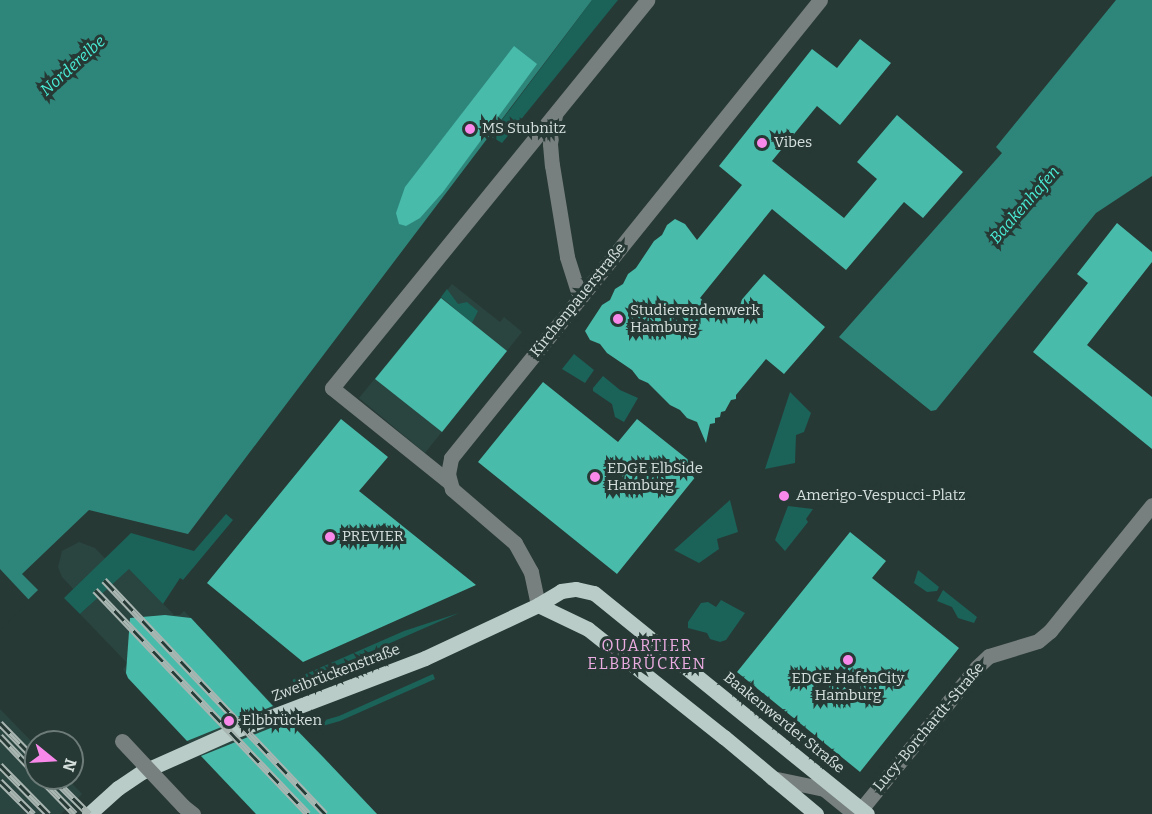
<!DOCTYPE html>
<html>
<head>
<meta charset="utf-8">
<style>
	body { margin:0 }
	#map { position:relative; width:1152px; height:814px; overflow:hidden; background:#273935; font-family:Bitter,serif }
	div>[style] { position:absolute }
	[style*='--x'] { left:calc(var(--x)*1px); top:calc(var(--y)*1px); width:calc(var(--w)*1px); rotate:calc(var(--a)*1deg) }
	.built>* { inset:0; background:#2a443f }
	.green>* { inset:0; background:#1b6259 }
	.water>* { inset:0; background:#2e867a }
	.pier>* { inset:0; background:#273935 }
	.building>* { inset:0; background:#48bbab }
	.minor>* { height:15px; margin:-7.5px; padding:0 7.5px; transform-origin:7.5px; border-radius:7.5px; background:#77807e }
	.major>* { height:15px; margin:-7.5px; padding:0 7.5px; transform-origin:7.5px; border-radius:7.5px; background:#b9ccc8 }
	.rail>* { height:7px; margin-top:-3.5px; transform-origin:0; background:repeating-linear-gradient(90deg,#273935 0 14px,#a8b5b1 0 28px); box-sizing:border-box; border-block:2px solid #a8b5b1 }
	.minor-bridge>* { height:15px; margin:-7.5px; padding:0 7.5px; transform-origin:7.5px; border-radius:7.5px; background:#77807e }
	.dots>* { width:16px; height:16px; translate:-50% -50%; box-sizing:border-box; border:3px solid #273935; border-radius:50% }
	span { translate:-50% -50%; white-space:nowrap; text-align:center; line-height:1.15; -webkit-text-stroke:6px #273935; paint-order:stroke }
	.poi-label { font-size:15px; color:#d5e0dd }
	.left { translate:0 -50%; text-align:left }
	.street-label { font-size:15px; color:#d5e0dd }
	.water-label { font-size:16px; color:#4aeed7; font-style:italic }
	.neighbourhood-label { font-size:16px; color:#ebace1; letter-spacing:1.5px }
	.north { position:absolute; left:24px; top:730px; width:60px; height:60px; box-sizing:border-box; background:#273935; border:2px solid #6d7c78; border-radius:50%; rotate:108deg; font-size:16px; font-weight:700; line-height:24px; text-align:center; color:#d5e0dd }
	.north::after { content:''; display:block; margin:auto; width:21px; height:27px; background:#f888ea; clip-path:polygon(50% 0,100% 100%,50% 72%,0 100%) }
</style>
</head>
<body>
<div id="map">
	<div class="built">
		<div style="clip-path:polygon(452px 284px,500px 322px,504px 317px,522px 332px,425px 453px,359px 398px)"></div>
		<div style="clip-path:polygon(79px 542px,95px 548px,121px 575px,129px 568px,174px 615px,180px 615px,184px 611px,377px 814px,256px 814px,128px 678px,123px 669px,128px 664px,80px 614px,89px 606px,62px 577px,58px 567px,62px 551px)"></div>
		<div style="clip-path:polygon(0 709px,36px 746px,36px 778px,67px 778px,82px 794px,61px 814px,0 814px)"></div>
	</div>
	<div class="green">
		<div style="clip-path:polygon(592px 0,618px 0,502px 143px,490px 136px)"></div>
		<div style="clip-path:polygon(447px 289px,458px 304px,467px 302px,478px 311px,472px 323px,441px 297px)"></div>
		<div style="clip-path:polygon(574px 354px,594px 370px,585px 383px,562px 369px)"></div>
		<div style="clip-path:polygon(603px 376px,620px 390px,638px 398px,624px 422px,615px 417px,612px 404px,593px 391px,593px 388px)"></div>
		<div style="clip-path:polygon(790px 392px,811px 413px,804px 432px,796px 435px,795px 463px,765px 469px)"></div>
		<div style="clip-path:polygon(730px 500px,738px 532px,717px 539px,719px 549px,699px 563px,674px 550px)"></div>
		<div style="clip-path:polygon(788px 506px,813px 509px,806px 519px,808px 522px,785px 551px,775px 540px)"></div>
		<div style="clip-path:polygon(226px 514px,233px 520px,183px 580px,180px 578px,163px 604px,129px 569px,80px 614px,64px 598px,131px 533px,194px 551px)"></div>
		<div style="clip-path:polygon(918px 570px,939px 587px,937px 591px,927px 592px,914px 583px)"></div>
		<div style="clip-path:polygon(943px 590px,977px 617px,974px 623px,958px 618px,952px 607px,937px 601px)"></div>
		<div style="clip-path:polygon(721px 600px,745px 613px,726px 640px,720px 642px,710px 639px,707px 633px,688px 628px,688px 622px,701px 603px,708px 602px,716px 607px)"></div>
		<div style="clip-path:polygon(459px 613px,294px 685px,292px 680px,404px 631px)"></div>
		<div style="clip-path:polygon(433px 674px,435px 679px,340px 721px,312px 729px,311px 724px,339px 716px)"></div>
	</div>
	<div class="water">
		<div style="clip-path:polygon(0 0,592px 0,188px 534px,89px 510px,22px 574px,38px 590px,0 627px)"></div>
		<div style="clip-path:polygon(1116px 0,1152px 0,1152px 176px,1096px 213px,936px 410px,931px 411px,839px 337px,1002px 153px,996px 147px)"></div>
	</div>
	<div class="pier">
		<div style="clip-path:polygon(0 569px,30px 601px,0 630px)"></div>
	</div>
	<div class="building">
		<div style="clip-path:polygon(860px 39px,891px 63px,840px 125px,817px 106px,772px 161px,844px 218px,877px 179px,857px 162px,897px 115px,963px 172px,923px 218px,904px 202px,846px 270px,772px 209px,700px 298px,725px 319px,764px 274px,825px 327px,784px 374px,766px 359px,736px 395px,736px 399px,731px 400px,725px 411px,721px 412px,720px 417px,715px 418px,715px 423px,710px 424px,706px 443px,697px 422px,687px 418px,680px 410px,670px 405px,648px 383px,639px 379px,632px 370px,607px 353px,600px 344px,590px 340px,585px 331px,602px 305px,610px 300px,615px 289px,623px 284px,628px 274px,636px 268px,654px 241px,662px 235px,667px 225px,675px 219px,685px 224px,697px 240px,742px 185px,719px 166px,812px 49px,837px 68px)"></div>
		<div style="clip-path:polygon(514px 46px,537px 64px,443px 192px,420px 218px,406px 226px,399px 224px,396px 213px,405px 187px)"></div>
		<div style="clip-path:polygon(1117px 223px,1152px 252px,1152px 262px,1087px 345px,1152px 397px,1152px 449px,1033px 352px,1088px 283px,1077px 274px)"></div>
		<div style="clip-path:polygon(441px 298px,507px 351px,442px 432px,375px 379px)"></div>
		<div style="clip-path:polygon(543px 382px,618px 442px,637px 419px,701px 470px,617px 574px,478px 462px)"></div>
		<div style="clip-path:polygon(341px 419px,388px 457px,359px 491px,476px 585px,303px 662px,207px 583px)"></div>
		<div style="clip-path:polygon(850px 532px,886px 561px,872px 578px,959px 648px,860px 772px,737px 672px)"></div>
		<div style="clip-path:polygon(165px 615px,191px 618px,273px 706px,187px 741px,128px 678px,126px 673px,130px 618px)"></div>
		<div style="clip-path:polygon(288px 721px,324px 758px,377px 814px,256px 814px,201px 756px)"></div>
	</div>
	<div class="minor">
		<div style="--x:555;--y:115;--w:29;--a:100"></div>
		<div style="--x:550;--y:144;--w:21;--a:85"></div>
		<div style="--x:552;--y:165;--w:93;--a:80.7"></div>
		<div style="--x:567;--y:257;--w:43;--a:72.4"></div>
		<div style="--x:449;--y:482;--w:150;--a:-141.2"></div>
		<div style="--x:332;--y:388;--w:500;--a:-50.9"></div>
		<div style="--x:538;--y:605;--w:34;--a:-102"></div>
		<div style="--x:531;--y:572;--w:33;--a:-119"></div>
		<div style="--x:515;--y:543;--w:83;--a:-139.4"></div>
		<div style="--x:452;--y:489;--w:16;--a:-105"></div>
		<div style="--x:448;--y:474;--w:16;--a:-79"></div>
		<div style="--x:451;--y:458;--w:588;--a:-51.14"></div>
		<div style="--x:772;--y:778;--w:53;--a:11.9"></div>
		<div style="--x:824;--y:789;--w:38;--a:39"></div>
		<div style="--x:854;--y:813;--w:4;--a:0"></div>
		<div style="--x:858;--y:813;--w:188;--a:-50.8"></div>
		<div style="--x:977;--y:667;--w:16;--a:-43"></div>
		<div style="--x:989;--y:656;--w:51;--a:-17"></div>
		<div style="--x:1038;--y:641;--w:16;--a:-40"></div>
		<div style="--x:1050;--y:631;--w:162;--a:-51"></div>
		<div style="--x:183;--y:806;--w:13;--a:39"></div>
	</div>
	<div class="major">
		<div style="--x:538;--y:605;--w:55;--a:25.6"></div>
		<div style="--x:588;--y:629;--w:174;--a:38.5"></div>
		<div style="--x:724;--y:737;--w:120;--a:39.9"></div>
		<div style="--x:89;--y:814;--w:39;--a:-42"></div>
		<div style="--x:118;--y:788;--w:29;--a:-34"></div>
		<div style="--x:142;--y:772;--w:101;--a:-24"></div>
		<div style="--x:234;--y:731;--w:204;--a:-20.9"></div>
		<div style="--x:425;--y:658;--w:125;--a:-25.1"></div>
		<div style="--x:538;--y:605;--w:27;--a:-31"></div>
		<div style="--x:561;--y:591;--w:15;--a:-8"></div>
		<div style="--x:576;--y:589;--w:18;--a:13"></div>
		<div style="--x:594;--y:593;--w:351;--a:39"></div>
	</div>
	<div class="rail">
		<div style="--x:104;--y:580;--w:322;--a:46.6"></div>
		<div style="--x:95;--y:590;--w:309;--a:46.4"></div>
		<div style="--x:0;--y:723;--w:52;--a:45.8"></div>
		<div style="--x:0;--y:736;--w:52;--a:46.5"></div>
		<div style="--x:0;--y:765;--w:69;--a:45.6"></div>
		<div style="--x:40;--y:778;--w:50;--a:45.8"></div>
		<div style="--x:53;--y:778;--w:51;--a:45"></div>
		<div style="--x:0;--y:781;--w:47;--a:45"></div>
	</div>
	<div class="minor-bridge">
		<div style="--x:122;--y:741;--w:89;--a:46.8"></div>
	</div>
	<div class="dots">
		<div style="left:470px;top:129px;background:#f888ea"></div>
		<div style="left:762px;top:143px;background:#f888ea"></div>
		<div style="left:618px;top:319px;background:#f888ea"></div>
		<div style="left:595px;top:477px;background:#f888ea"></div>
		<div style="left:784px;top:496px;background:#f888ea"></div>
		<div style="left:330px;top:537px;background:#f888ea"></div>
		<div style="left:848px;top:660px;background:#f888ea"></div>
		<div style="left:229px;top:721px;background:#f888ea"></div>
	</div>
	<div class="poi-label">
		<span class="left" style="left:482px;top:129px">MS Stubnitz</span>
		<span class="left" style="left:774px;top:143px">Vibes</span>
		<span class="left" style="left:630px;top:319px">Studierendenwerk<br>Hamburg</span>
		<span class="left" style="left:607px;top:477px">EDGE ElbSide<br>Hamburg</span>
		<span class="left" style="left:796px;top:496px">Amerigo-Vespucci-Platz</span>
		<span class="left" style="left:342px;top:537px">PREVIER</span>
		<span style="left:848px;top:687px">EDGE HafenCity<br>Hamburg</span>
		<span class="left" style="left:242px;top:721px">Elbbrücken</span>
	</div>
	<div class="street-label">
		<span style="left:578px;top:300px;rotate:-51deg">Kirchenpauerstraße</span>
		<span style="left:336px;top:673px;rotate:-21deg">Zweibrückenstraße</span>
		<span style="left:784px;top:723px;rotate:39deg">Baakenwerder Straße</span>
		<span style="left:929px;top:727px;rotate:-50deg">Lucy-Borchardt-Straße</span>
	</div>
	<div class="water-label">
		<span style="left:73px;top:66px;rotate:-42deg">Norderelbe</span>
		<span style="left:1025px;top:205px;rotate:-49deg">Baakenhafen</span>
	</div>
	<div class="neighbourhood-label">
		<span style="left:647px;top:655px">QUARTIER<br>ELBBRÜCKEN</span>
	</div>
	<div class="north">N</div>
</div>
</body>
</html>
